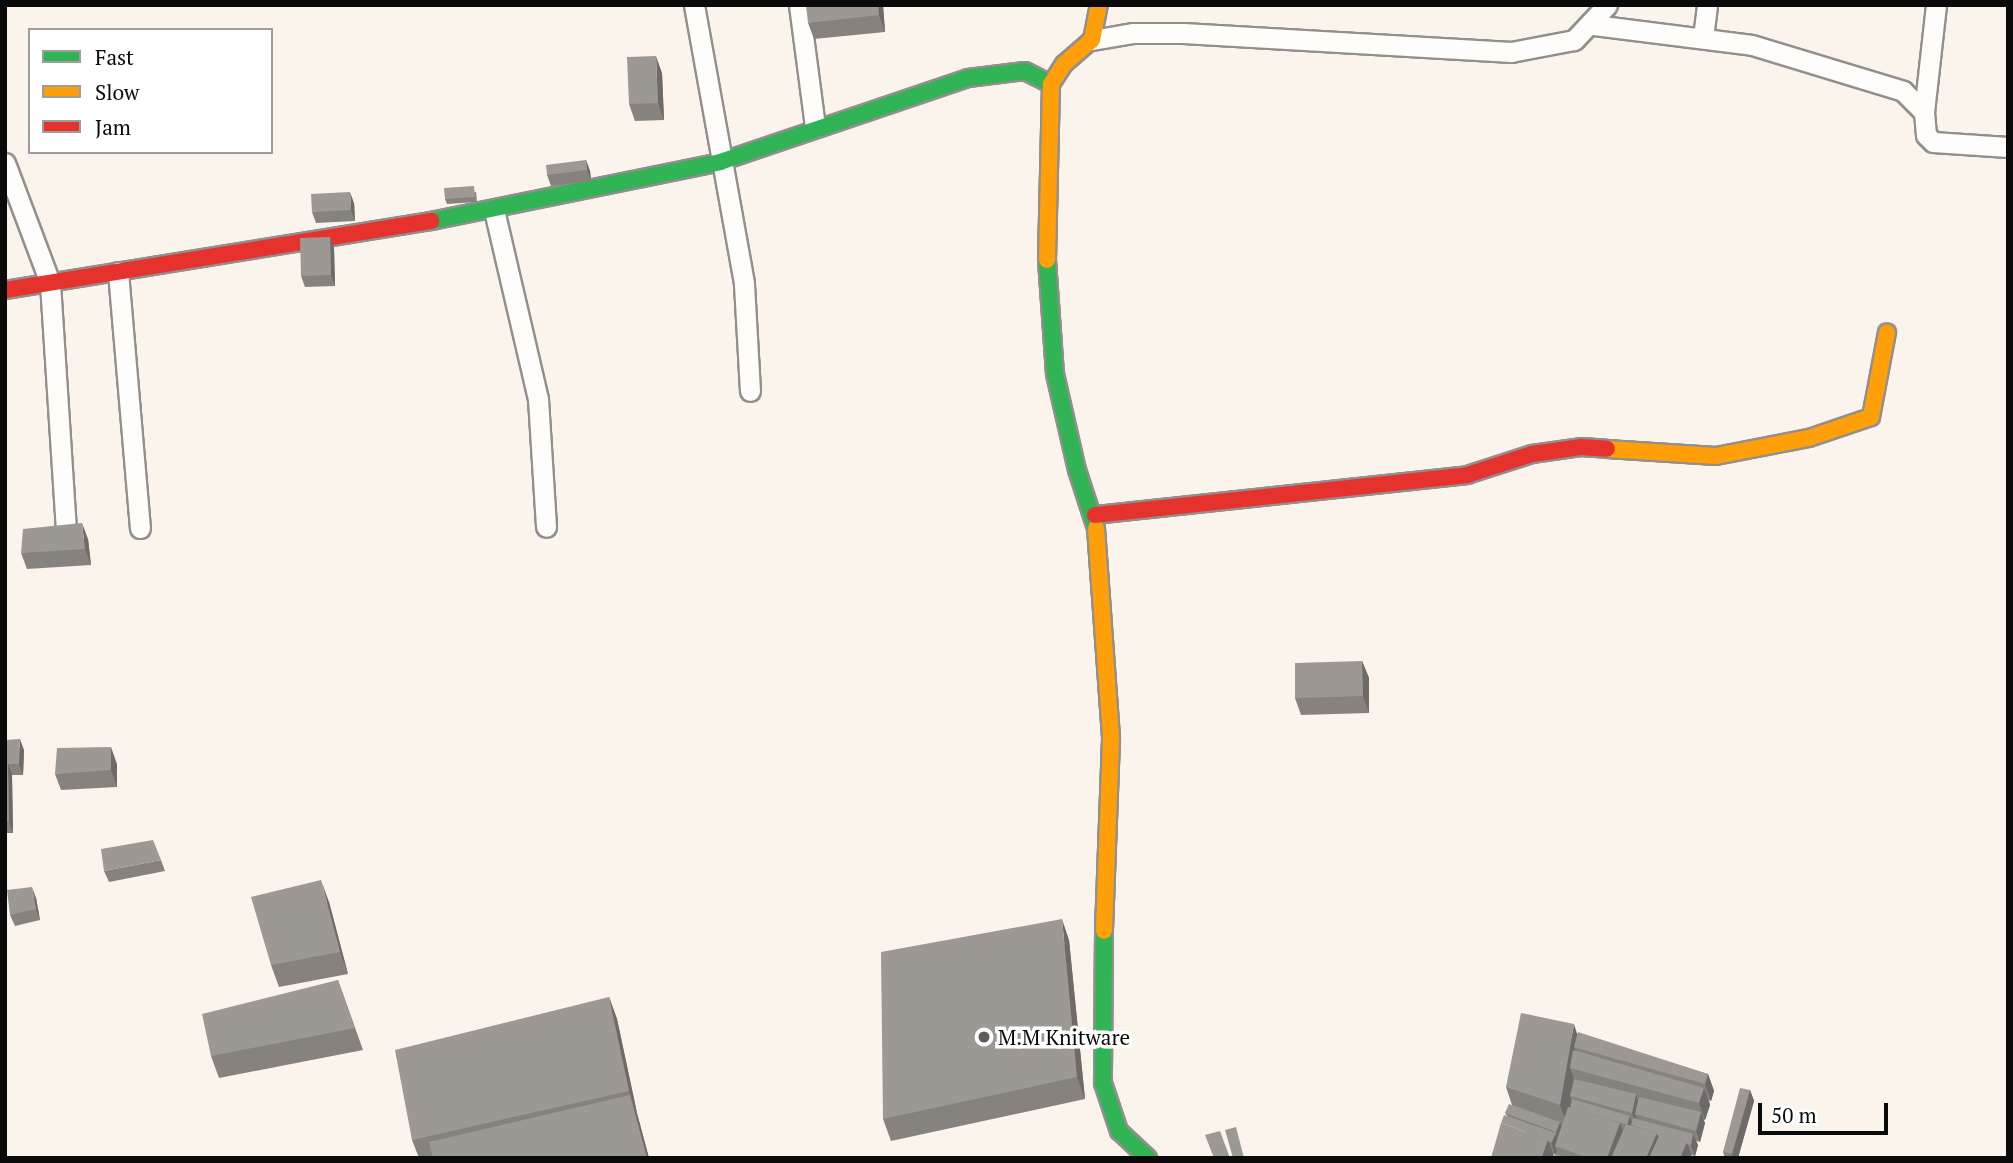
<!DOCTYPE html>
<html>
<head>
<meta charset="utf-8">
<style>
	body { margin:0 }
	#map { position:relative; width:2013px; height:1163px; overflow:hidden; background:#faf4ed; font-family:"PT Serif",serif }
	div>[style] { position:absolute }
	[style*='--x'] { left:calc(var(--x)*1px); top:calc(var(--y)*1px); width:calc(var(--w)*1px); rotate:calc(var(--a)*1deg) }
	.roads { filter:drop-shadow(2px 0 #928f8c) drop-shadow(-2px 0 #928f8c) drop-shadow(0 2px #928f8c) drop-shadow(0 -2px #928f8c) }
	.street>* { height:19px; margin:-9.5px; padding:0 9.5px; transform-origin:9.5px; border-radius:9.5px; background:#fefdfc }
	.fast>* { height:16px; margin:-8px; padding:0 8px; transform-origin:8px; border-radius:8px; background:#30b455 }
	.slow>* { height:16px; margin:-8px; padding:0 8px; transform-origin:8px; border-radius:8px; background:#ff9f0a }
	.jam>* { height:16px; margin:-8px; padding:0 8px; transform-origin:8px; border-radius:8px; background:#e5322d }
	.wall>* { inset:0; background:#86837f }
	.shaded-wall>* { inset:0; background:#6d6a68 }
	.building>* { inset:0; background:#9c9894 }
	.dots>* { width:19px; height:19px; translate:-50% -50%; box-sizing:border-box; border:4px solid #fff; border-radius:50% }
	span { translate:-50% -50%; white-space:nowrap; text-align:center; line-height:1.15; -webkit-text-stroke:7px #fff; paint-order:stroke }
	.poi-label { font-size:21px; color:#0a0a0a }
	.left { translate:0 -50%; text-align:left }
	.frame { position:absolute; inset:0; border:7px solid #0a0a0a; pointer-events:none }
	.legend { position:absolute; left:28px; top:28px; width:245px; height:126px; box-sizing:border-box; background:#fff; border:2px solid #9d9d9d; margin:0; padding:9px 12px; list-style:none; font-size:21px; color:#0a0a0a }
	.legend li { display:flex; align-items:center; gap:14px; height:35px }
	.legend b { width:35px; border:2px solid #9d9d9d }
	.scale { position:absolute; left:1758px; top:1103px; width:130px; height:32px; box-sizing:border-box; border:4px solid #0a0a0a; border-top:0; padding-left:9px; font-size:21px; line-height:24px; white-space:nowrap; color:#0a0a0a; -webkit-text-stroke:5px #fff; paint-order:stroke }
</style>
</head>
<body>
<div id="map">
	<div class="roads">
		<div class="street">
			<div style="--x:694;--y:5;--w:283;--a:79.8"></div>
			<div style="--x:744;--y:284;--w:107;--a:86.8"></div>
			<div style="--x:799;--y:5;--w:123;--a:82.5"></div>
			<div style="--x:1594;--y:25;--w:159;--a:7.2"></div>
			<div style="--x:1752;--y:45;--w:158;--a:16.9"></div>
			<div style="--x:1903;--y:91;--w:30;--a:45"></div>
			<div style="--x:1924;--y:112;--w:23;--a:85"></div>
			<div style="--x:1926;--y:135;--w:10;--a:45"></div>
			<div style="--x:1933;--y:142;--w:75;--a:3.8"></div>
			<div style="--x:1703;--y:38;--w:33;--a:-83"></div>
			<div style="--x:1092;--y:40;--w:42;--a:-9.7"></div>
			<div style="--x:1133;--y:33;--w:50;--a:0"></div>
			<div style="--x:1183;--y:33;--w:329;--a:3.3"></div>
			<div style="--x:1511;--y:52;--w:64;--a:-10.8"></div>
			<div style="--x:1574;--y:40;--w:48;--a:-46.7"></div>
			<div style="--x:1924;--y:112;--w:108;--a:-83.6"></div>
			<div style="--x:5;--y:163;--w:128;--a:69.4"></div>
			<div style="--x:50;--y:283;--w:247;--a:86.3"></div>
			<div style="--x:494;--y:210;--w:194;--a:76.9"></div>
			<div style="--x:538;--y:399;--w:128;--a:86.4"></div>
			<div style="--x:118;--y:272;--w:257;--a:85.1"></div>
		</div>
		<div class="fast">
			<div style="--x:431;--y:221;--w:295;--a:-11.5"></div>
			<div style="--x:720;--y:162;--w:262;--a:-18.7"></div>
			<div style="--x:968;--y:78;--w:57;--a:-7"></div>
			<div style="--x:1025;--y:71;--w:29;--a:27"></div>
			<div style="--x:1047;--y:260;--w:114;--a:86"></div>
			<div style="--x:1055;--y:374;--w:98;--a:77.1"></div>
			<div style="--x:1077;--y:470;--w:61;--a:71.9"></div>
			<div style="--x:1104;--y:931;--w:152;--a:90.4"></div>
			<div style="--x:1103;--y:1083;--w:51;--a:71.6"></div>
			<div style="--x:1119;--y:1131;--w:40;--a:43"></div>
		</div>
		<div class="slow">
			<div style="--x:1047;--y:260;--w:176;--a:-88.7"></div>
			<div style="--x:1051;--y:84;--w:24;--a:-57"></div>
			<div style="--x:1064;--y:64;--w:37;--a:-41"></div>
			<div style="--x:1092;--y:40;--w:36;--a:-79"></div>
			<div style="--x:1607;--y:449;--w:109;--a:3.7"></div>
			<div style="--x:1716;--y:456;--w:95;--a:-11"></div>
			<div style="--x:1809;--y:438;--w:65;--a:-18.7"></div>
			<div style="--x:1871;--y:417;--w:86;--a:-79.3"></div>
			<div style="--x:1096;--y:528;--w:212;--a:85.9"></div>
			<div style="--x:1111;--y:739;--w:192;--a:92.1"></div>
		</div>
		<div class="jam">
			<div style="--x:5;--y:290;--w:432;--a:-9.2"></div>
			<div style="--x:1095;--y:515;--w:374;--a:-6.1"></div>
			<div style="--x:1467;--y:475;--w:68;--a:-17.9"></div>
			<div style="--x:1532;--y:454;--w:49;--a:-8.1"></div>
			<div style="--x:1581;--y:447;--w:26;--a:4"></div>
		</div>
	</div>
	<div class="wall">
		<div style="clip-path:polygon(883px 5px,885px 32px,814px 39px,808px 23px)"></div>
		<div style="clip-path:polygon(662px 73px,664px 120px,635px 121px,629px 104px)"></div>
		<div style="clip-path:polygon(586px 160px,590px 171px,591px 181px,551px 186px,547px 175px)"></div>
		<div style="clip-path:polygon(476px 192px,477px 202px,447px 204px,445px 199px)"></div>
		<div style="clip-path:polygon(354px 203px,355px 221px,316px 223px,312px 212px)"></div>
		<div style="clip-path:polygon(330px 237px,334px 248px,335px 286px,305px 287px,301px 276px)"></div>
		<div style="clip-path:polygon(88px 539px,91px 565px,27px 569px,21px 553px)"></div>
		<div style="clip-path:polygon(1362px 661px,1369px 678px,1369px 713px,1301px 715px,1295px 698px)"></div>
		<div style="clip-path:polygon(5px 740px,24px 750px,23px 775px,12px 775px,13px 833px,5px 833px)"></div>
		<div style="clip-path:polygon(117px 764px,117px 787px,61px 790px,55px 774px)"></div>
		<div style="clip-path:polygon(161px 860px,165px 871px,109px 882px,104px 871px)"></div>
		<div style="clip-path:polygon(36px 898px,40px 920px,15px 926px,10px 915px)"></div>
		<div style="clip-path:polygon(329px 902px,348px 974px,279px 987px,271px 965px)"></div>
		<div style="clip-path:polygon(1069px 940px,1085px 1099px,891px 1141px,883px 1119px)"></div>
		<div style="clip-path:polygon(338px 980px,363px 1050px,219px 1078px,211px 1056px)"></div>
		<div style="clip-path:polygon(609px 997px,617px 1019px,637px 1113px,649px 1158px,419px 1158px,412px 1140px)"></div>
		<div style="clip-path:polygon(1577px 1034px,1708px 1074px,1714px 1091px,1711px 1101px,1709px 1100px,1710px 1105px,1705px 1120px,1703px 1119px,1705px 1123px,1700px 1142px,1696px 1141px,1698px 1145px,1695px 1156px,1691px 1155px,1692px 1158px,1554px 1158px,1555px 1154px,1553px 1154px,1554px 1156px,1507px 1116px,1505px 1113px,1512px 1105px,1506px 1087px)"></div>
		<div style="clip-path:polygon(1750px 1090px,1754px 1101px,1738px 1158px,1725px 1158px,1723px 1152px)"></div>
	</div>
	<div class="shaded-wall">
		<div style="clip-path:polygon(878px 5px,883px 5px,885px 32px,879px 15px)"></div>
		<div style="clip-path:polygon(656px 56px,662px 73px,664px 120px,658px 103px)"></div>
		<div style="clip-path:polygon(586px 160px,590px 171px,591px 181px,587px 170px)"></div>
		<div style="clip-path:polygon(350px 192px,354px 203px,355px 221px,351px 210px)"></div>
		<div style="clip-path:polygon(330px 237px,334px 248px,335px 286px,331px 275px)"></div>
		<div style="clip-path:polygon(82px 523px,88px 539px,91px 565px,85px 549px)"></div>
		<div style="clip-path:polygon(1362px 661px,1369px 678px,1369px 713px,1363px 696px)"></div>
		<div style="clip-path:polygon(20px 739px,24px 750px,23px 775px,19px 764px)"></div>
		<div style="clip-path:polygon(111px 747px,117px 764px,117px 787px,111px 770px)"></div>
		<div style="clip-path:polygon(8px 764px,12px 775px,13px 833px,9px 822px)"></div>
		<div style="clip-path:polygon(321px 880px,329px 902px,348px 974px,340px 952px)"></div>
		<div style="clip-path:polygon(32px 887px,36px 898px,40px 920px,36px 909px)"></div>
		<div style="clip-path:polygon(1062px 919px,1069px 940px,1085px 1099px,1077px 1077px)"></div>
		<div style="clip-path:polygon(609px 997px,617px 1019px,637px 1113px,629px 1091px)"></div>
		<div style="clip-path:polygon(1574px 1024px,1581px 1046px,1574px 1047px,1579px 1060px,1570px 1068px,1575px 1082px,1570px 1096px,1572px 1102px,1568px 1127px,1560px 1105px)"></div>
		<div style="clip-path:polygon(1708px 1074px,1714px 1091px,1711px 1101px,1705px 1084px)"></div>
		<div style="clip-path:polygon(1704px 1088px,1710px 1105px,1705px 1120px,1699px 1103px)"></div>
		<div style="clip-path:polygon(1750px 1090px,1754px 1101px,1738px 1158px,1733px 1158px,1732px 1154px)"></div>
		<div style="clip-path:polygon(1636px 1094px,1640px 1106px,1635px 1114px,1637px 1120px,1636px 1124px,1632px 1113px)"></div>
		<div style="clip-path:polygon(630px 1095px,638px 1117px,649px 1158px,647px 1158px)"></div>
		<div style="clip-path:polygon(1701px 1112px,1705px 1123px,1700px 1142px,1696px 1131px)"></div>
		<div style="clip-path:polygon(1630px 1116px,1634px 1127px,1627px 1125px)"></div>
		<div style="clip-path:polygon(1560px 1122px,1564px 1133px,1560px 1143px,1556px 1132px)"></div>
		<div style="clip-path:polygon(1620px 1123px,1626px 1140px,1619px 1158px,1607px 1158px)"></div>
		<div style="clip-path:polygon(1556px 1133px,1560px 1144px,1555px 1146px,1557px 1151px,1555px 1155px,1551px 1143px)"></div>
		<div style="clip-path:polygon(1657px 1133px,1663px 1150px,1659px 1158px,1646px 1158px)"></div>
		<div style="clip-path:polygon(1693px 1134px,1698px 1145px,1695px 1156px,1691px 1145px)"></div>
		<div style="clip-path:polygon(1548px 1140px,1554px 1156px,1553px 1158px,1541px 1158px)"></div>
		<div style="clip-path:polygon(1687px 1142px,1692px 1158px,1680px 1158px)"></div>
	</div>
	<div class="building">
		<div style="clip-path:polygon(806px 5px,878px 5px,879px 15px,808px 23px)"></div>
		<div style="clip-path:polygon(656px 56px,658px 103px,629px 104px,627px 57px)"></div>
		<div style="clip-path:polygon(586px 160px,587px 170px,547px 175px,546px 165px)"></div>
		<div style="clip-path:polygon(474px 186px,475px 197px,445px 199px,444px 188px)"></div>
		<div style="clip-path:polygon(350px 192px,351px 210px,312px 212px,311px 194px)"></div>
		<div style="clip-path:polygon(330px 237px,331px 275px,301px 276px,300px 238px)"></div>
		<div style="clip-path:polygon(82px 523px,85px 549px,21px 553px,23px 529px)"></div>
		<div style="clip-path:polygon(1362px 661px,1363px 696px,1295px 698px,1295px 663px)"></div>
		<div style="clip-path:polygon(20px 739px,19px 764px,8px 764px,9px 822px,5px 822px,5px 740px)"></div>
		<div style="clip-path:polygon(111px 747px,111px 770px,55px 774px,57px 748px)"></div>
		<div style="clip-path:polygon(153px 840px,161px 860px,104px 871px,101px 849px)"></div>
		<div style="clip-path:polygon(321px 880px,340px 952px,271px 965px,251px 897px)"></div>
		<div style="clip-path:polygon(32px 887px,36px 909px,10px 915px,7px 890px)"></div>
		<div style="clip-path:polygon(1062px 919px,1077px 1077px,883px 1119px,881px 952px)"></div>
		<div style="clip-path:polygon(338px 980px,355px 1028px,211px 1056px,202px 1014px)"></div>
		<div style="clip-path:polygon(609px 997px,629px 1091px,412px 1140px,395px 1050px)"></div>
		<div style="clip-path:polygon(1521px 1013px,1574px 1024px,1560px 1105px,1506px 1087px)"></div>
		<div style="clip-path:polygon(1578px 1032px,1708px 1074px,1705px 1084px,1574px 1047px)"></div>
		<div style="clip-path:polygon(1573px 1050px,1704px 1088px,1699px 1103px,1570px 1068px)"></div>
		<div style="clip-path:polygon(1574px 1079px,1636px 1094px,1632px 1113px,1570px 1096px)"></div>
		<div style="clip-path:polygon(1740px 1088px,1750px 1090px,1732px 1154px,1723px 1152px)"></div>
		<div style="clip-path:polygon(630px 1095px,647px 1158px,433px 1158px,429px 1142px)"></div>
		<div style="clip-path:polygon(1639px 1097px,1701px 1112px,1696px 1131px,1635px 1114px)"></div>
		<div style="clip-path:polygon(1572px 1099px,1630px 1116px,1627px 1124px,1625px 1124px,1570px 1108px)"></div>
		<div style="clip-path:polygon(1509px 1104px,1560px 1122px,1556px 1132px,1505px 1113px)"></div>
		<div style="clip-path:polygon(1568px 1107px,1620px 1123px,1607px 1158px,1588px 1158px,1555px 1146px)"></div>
		<div style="clip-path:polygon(1504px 1115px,1556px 1133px,1551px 1143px,1549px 1142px,1548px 1140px,1501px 1123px)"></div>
		<div style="clip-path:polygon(1633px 1118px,1693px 1134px,1691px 1145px,1687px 1144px,1687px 1142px,1660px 1134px,1659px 1136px,1657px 1135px,1657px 1133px,1631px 1125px)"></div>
		<div style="clip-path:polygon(1501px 1123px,1548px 1140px,1541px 1158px,1491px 1158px)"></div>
		<div style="clip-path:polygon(1626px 1124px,1657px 1133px,1646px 1158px,1611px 1158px)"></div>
		<div style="clip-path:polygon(1236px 1127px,1244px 1158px,1233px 1158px,1225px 1130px)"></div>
		<div style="clip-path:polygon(1220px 1131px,1230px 1158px,1214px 1158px,1205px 1135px)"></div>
		<div style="clip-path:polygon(1660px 1134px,1687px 1142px,1680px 1158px,1649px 1158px)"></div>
		<div style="clip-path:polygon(1556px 1154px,1566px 1158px,1554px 1158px)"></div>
	</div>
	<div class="dots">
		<div style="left:984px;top:1037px;background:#5e5c59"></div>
	</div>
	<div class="poi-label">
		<span class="left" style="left:998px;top:1037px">M.M Knitware</span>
	</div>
	<div class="frame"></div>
	<ul class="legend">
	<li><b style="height:9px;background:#30b455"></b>Fast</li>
	<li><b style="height:9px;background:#ff9f0a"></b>Slow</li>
	<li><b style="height:9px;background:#e5322d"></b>Jam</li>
	</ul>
	<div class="scale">50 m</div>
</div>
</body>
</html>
